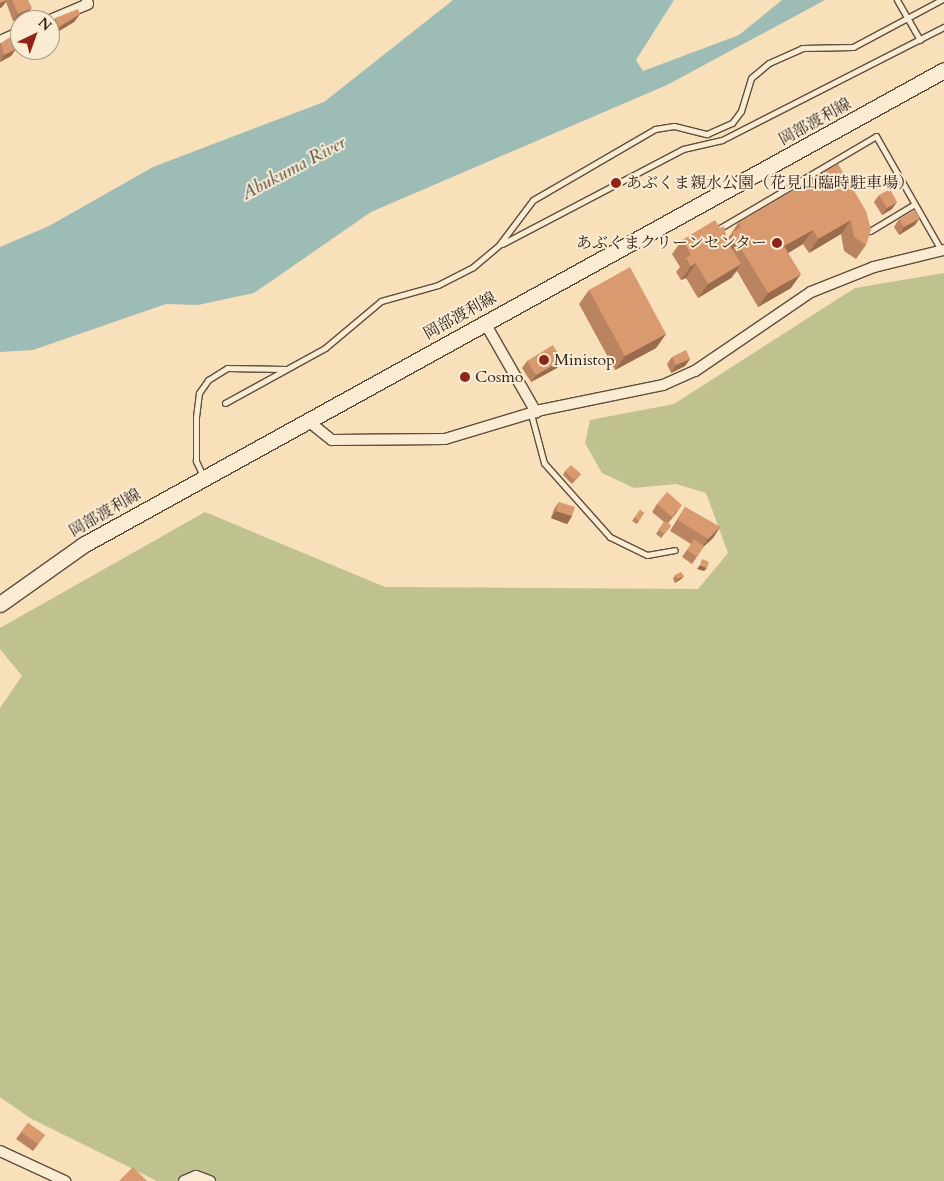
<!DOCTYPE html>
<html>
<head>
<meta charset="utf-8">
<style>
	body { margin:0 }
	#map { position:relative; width:944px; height:1181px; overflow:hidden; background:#f8e0bb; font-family:Cardo,"Noto Serif JP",serif }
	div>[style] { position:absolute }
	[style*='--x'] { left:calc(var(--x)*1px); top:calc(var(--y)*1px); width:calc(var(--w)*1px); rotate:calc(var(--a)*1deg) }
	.green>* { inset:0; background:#bfc28e }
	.water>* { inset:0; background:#9ebcb6 }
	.roads { filter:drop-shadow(1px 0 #5e4e3f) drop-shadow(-1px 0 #5e4e3f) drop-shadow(0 1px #5e4e3f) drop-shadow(0 -1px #5e4e3f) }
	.service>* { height:5px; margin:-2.5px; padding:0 2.5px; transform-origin:2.5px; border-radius:2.5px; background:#faebd3 }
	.minor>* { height:10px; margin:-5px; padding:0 5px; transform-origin:5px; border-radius:5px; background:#faebd3 }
	.secondary>* { height:15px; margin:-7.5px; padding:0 7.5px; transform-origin:7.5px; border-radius:7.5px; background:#faebd3 }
	.wall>* { inset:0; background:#bb8460 }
	.shaded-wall>* { inset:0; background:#996c4e }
	.building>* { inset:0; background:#da9a70 }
	.dots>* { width:14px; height:14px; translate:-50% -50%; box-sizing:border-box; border:2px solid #faebd3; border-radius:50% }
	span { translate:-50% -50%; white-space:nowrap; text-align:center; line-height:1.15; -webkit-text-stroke:4px #faebd3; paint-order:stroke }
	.street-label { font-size:16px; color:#2a1e16 }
	.poi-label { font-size:16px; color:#2a1e16 }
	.left { translate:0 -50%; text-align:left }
	.right { translate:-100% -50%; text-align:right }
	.water-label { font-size:18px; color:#4d4d46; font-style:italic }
	.north { position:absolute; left:10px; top:10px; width:50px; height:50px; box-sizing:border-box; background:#faebd3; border:1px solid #a79987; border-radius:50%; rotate:42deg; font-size:14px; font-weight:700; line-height:20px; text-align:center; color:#2a1e16 }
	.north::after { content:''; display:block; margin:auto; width:18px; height:22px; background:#8f2418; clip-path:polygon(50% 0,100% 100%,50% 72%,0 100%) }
</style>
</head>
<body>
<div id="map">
	<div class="green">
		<div style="clip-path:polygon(944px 273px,944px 1181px,157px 1181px,30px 1118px,0 1097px,0 708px,22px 676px,0 649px,0 628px,205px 512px,385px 587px,698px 589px,728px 553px,706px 493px,676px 484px,634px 488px,602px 473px,585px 443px,590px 420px,674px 404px,855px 288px)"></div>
	</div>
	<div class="water">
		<div style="clip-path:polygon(453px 0,674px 0,636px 60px,643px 71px,739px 35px,782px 0,825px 0,667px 85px,371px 212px,254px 293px,198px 305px,166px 304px,33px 350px,0 352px,0 247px,49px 226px,153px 167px,324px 102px)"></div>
	</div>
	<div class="roads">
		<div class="service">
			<div style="--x:897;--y:0;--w:46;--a:60.1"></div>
			<div style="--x:715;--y:231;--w:187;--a:-30.5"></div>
			<div style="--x:876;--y:136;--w:131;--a:60.3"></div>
			<div style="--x:870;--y:231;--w:52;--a:-31"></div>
			<div style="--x:502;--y:244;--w:204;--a:-27.7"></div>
			<div style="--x:683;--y:149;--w:40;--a:-13"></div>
			<div style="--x:722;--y:140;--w:249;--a:-27"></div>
			<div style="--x:225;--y:403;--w:114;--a:-28.8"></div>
			<div style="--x:325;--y:348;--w:73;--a:-40"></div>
			<div style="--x:381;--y:301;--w:59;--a:-15.7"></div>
			<div style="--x:438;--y:285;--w:39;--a:-27"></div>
			<div style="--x:473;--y:267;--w:34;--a:-40"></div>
			<div style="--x:499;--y:245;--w:56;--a:-52.9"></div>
			<div style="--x:533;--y:200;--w:141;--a:-30.2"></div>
			<div style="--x:655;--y:129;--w:19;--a:-9"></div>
			<div style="--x:674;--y:126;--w:34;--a:14"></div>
			<div style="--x:707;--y:134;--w:27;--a:-24"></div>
			<div style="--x:732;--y:123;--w:15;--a:-53"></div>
			<div style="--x:741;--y:111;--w:34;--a:-73"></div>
			<div style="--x:751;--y:78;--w:23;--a:-40"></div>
			<div style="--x:769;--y:63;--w:36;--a:-24"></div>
			<div style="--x:802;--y:48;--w:51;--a:-1.1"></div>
			<div style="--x:853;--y:47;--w:100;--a:-28.1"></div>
			<div style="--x:531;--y:414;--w:51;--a:75.1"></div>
			<div style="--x:544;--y:463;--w:99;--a:48.3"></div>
			<div style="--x:610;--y:537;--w:41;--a:25.9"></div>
			<div style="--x:647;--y:555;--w:28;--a:-10"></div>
			<div style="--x:203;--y:476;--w:17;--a:-115"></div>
			<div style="--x:196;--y:461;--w:44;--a:-90"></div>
			<div style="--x:196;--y:417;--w:24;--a:-83"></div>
			<div style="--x:199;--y:393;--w:16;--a:-55"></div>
			<div style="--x:208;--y:380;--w:22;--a:-32"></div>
			<div style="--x:227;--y:368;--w:58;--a:1"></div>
		</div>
		<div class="minor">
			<div style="--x:50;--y:20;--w:41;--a:-22.8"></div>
			<div style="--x:88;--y:4;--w:4;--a:-104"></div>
			<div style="--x:0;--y:41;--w:22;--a:-24"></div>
			<div style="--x:485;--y:323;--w:103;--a:60.2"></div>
			<div style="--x:307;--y:420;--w:32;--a:39"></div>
			<div style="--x:332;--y:440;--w:113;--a:-0.5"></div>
			<div style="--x:445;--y:439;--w:100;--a:-16.8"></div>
			<div style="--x:541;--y:410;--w:125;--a:-11.6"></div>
			<div style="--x:663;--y:385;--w:35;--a:-24"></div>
			<div style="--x:695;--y:371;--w:140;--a:-34.3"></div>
			<div style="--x:811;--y:292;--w:68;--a:-21.6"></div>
			<div style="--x:874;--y:267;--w:72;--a:-13.7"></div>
			<div style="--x:0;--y:1151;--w:72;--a:24.8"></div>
			<div style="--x:184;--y:1181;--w:13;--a:-23"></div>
			<div style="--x:196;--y:1176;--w:15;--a:20"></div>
		</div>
		<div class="secondary">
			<div style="--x:0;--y:604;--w:102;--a:-35.4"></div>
			<div style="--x:83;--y:545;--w:983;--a:-28.88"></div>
		</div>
	</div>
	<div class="wall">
		<div style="clip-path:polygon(0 0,28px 0,26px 15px,13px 21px,6px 2px,2px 7px,0 8px)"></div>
		<div style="clip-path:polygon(80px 14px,74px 22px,54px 34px,50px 25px,55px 18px)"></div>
		<div style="clip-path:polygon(20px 33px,20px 50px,18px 51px,16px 49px,11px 56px,0 62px,0 43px,1px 43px,12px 40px,17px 34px)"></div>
		<div style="clip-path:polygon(838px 164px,866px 245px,856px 259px,844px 251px,841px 234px,809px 253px,803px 244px,788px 253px,791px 288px,758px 307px,737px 271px,731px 278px,698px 298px,686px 278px,681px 280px,676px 272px,680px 267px,672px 254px,682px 240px,727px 240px,738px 223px)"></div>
		<div style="clip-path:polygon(879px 195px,892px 209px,882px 215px,874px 202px)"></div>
		<div style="clip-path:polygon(899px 219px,915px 225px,899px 235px,894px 227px)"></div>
		<div style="clip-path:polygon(589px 290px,666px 334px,656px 348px,615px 370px,579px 304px)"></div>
		<div style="clip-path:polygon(672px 357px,690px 359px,685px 366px,671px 373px,667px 364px)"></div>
		<div style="clip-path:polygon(562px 360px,557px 368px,531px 382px,522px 368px,527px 361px)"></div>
		<div style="clip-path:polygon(565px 471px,581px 474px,572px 484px,563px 475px)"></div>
		<div style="clip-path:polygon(559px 502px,572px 516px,567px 524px,551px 518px,554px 509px)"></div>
		<div style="clip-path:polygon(657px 504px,677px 512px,668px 523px,671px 526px,661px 538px,656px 534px,664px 522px,652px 512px)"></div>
		<div style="clip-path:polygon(685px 507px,720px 527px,713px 538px,704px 546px,692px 564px,682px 557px,691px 544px,670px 531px)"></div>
		<div style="clip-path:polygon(640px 510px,644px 513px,637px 524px,632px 521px)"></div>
		<div style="clip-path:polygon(675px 575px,684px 576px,681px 579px,675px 583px,673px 579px)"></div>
		<div style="clip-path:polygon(28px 1123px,45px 1135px,33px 1151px,16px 1139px)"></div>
	</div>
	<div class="shaded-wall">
		<div style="clip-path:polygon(7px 0,2px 7px,0 8px,0 3px)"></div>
		<div style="clip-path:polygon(32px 8px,26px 15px,13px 21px,18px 14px)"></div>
		<div style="clip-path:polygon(80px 14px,74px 22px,54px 34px,59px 27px)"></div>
		<div style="clip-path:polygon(16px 49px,11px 56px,0 62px,4px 55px)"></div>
		<div style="clip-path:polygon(897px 202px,892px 209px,882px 215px,887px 208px)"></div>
		<div style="clip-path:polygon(920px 218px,915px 225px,899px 235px,904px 227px)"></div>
		<div style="clip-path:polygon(851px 220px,841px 234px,809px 253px,818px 239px)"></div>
		<div style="clip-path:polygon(813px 230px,803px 244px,775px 261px,784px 246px)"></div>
		<div style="clip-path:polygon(737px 242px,728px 256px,730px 246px)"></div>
		<div style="clip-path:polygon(696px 263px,686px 278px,681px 280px,691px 266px)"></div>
		<div style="clip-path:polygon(741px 264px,731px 278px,698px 298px,708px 284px)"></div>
		<div style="clip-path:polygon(801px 274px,791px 288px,758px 307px,768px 293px)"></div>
		<div style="clip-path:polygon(666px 334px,656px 348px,615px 370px,625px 356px)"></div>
		<div style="clip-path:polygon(690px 359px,685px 366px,671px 373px,676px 365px)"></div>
		<div style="clip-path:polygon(562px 360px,557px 368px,531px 382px,536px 375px)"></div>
		<div style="clip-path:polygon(682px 505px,677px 512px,667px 524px,672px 517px)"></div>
		<div style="clip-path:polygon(556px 511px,572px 516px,567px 524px,551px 518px)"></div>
		<div style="clip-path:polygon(720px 527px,713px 538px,700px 550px,708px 539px)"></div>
		<div style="clip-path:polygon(700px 565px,707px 568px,704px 571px,697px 569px)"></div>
		<div style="clip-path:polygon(684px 576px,681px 579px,675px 583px,678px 579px)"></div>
	</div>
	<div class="building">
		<div style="clip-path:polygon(0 0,7px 0,0 3px)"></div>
		<div style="clip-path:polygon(12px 0,28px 0,32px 8px,18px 14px)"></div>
		<div style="clip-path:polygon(78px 9px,80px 14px,59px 27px,55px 18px)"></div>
		<div style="clip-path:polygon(20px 33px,20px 39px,17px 34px)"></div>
		<div style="clip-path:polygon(10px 37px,16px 49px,4px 55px,1px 43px)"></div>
		<div style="clip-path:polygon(838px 164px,866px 211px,871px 230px,866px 245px,854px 237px,851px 220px,818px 239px,813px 230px,784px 246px,801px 274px,768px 293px,737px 242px,730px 246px,741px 264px,708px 284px,696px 263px,691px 266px,686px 258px,691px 255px,682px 240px,715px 220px,720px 228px,724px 226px,727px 240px,734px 236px,732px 233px,741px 227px,738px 223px)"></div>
		<div style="clip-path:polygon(890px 189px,897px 202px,887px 208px,879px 195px)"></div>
		<div style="clip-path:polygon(915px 210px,920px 218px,904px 227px,899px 219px)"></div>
		<div style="clip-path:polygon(630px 267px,666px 334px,625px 356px,589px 290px)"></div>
		<div style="clip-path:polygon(553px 345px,562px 360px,536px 375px,527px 361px)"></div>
		<div style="clip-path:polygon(686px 350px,690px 359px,676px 365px,672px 357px)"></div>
		<div style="clip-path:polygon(571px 465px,581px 474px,574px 480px,565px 471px)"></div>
		<div style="clip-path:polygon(667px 492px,682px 505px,672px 517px,657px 504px)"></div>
		<div style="clip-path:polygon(559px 502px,575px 507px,572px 516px,556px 511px)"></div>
		<div style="clip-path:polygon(685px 507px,720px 527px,708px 539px,678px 520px)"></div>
		<div style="clip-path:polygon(640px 510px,644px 513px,639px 521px,635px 517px)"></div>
		<div style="clip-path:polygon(665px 521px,671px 526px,664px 534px,658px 530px)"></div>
		<div style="clip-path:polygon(694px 539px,704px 546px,697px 557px,687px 550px)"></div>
		<div style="clip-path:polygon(702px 559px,709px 562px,707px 568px,700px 565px)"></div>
		<div style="clip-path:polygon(681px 572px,684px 576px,678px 579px,675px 575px)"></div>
		<div style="clip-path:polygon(28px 1123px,45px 1135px,38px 1144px,21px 1132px)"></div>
		<div style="clip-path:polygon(133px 1167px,147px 1181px,119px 1181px)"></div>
	</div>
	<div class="dots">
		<div style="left:616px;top:183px;background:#8f2418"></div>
		<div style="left:777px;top:243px;background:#8f2418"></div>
		<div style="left:544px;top:360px;background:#8f2418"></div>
		<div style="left:465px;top:377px;background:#8f2418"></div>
	</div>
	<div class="street-label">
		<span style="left:815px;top:122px;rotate:-29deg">岡部渡利線</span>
		<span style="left:460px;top:316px;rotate:-29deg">岡部渡利線</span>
		<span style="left:105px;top:513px;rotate:-30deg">岡部渡利線</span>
	</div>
	<div class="poi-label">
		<span class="left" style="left:626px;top:183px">あぶくま親水公園（花見山臨時駐車場）</span>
		<span class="right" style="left:767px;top:243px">あぶくまクリーンセンター</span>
		<span class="left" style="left:554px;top:360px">Ministop</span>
		<span class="left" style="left:475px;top:377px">Cosmo</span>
	</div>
	<div class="water-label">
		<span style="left:294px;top:169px;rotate:-28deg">Abukuma River</span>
	</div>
	<div class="north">N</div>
</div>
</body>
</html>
